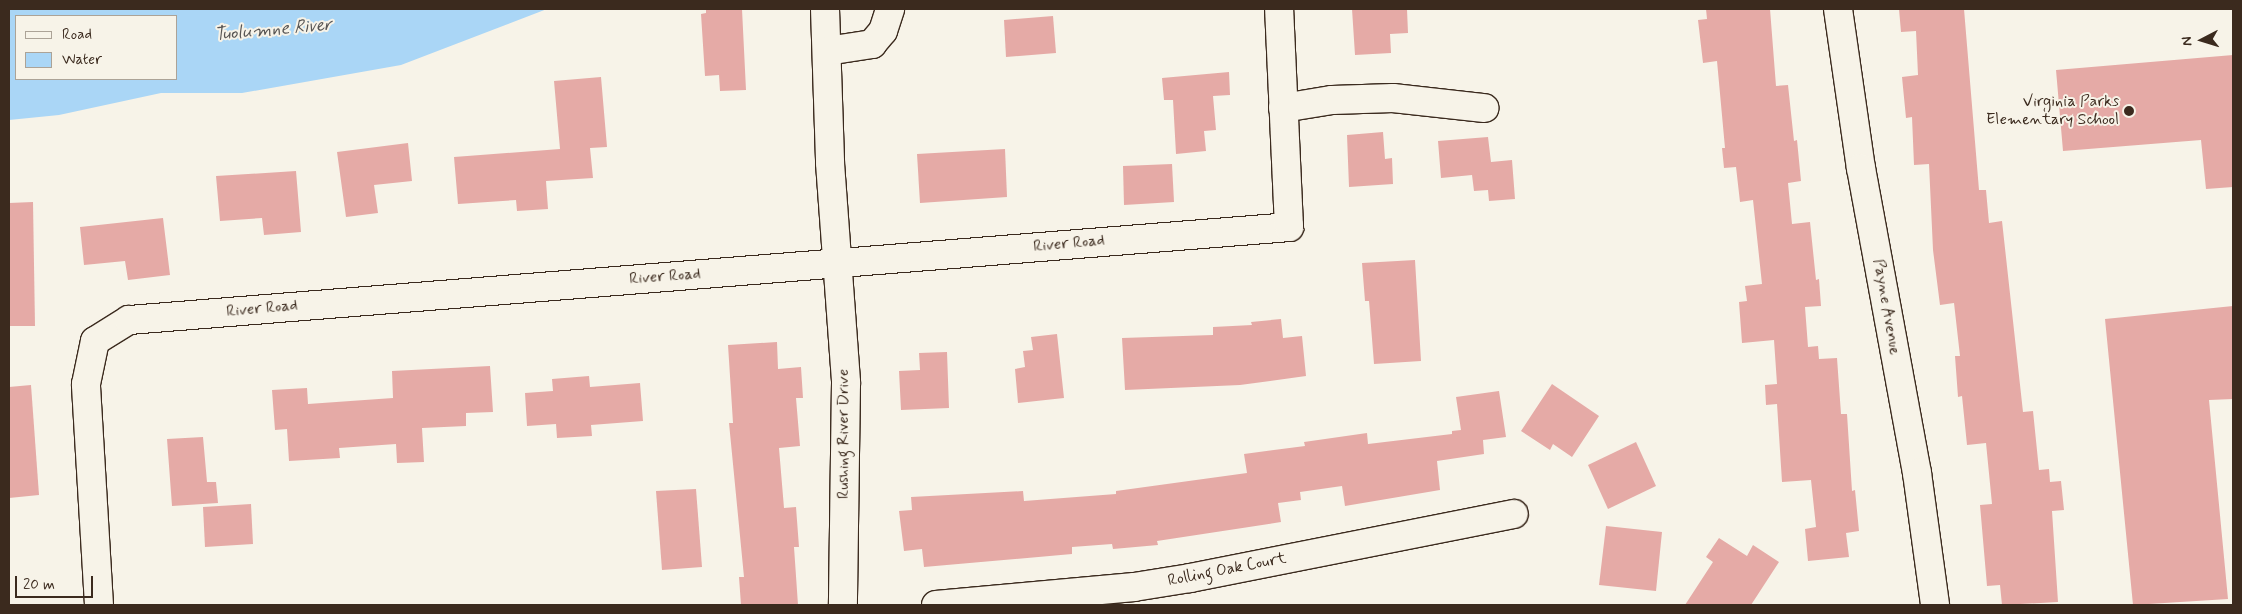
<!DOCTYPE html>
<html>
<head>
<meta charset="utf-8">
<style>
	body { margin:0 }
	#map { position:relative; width:2242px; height:614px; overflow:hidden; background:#f7f3e8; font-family:Mynerve,sans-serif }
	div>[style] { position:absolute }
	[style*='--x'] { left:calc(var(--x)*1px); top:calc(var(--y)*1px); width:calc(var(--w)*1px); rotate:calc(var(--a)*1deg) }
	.water>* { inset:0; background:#aad6f6 }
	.building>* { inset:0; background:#e5aaa6 }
	.roads { filter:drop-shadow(1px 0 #3b2a1e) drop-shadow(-1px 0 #3b2a1e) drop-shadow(0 1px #3b2a1e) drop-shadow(0 -1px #3b2a1e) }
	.minor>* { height:28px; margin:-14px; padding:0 14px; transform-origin:14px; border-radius:14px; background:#f7f3e8 }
	.dots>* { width:14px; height:14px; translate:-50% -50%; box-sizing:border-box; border:2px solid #f7f3e8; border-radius:50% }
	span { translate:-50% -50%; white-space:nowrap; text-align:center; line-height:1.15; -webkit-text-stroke:4px #f7f3e8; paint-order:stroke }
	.poi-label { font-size:16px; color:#3b2a1e }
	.right { translate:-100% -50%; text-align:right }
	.street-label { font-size:16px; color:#3b2a1e }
	.water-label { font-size:18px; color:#575554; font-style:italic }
	.frame { position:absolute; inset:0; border:10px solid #3b2a1e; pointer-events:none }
	.legend { position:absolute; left:15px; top:15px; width:162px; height:65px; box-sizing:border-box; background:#f7f3e8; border:1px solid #aca397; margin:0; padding:6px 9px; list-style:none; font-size:15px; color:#3b2a1e }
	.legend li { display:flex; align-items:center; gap:10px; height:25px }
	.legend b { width:25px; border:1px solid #aca397 }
	.north { position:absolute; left:2177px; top:15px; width:50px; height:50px; -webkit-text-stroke:4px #f7f3e8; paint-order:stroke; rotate:265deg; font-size:14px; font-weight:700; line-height:20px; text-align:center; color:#3b2a1e }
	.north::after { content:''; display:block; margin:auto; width:18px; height:22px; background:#3b2a1e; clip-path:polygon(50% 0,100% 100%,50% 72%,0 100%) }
	.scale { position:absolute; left:15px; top:576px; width:78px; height:22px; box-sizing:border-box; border:2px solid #3b2a1e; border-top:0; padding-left:6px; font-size:15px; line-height:18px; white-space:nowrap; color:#3b2a1e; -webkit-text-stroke:4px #f7f3e8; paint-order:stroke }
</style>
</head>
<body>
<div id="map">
	<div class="water">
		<div style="clip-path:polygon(evenodd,9px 9px,547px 9px,401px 65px,242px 93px,161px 93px,59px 115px,9px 120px,9px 9px,16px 16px,176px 16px,176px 79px,16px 79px,16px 16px)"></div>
	</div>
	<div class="building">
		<div style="clip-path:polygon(706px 9px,742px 9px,746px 90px,720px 91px,719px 75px,705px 76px,701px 14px,706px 13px)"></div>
		<div style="clip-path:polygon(1352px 9px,1407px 9px,1408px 33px,1390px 34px,1391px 53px,1355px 55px)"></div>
		<div style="clip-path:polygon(1706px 9px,1770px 9px,1776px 86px,1788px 85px,1794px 141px,1797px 140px,1801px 181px,1788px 183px,1792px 224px,1810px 222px,1816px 280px,1819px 279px,1821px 306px,1805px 307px,1808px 347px,1818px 346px,1819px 359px,1837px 358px,1841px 414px,1847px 414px,1852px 491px,1855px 490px,1859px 531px,1846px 533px,1849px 557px,1808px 561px,1805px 529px,1816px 527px,1811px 480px,1782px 482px,1777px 404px,1766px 405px,1765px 385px,1777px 384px,1774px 340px,1742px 343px,1739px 302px,1747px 301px,1745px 286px,1762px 284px,1753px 200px,1740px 202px,1736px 167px,1724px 168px,1722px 148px,1725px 148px,1717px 61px,1703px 63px,1698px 20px,1707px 19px)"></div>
		<div style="clip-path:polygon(1899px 9px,1964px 9px,1979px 190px,1986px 190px,1989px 223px,2002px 221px,2023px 412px,2033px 411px,2039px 470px,2049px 469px,2050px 482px,2061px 481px,2064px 510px,2052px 511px,2058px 602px,2002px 605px,2000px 585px,1987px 586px,1980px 505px,1992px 504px,1986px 443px,1967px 445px,1962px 396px,1958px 397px,1955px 356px,1960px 356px,1954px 303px,1940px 305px,1933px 250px,1929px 164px,1914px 165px,1912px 117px,1906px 118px,1902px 77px,1918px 75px,1916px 31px,1901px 32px)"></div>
		<div style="clip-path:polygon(1053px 16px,1056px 53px,1006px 57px,1004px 20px)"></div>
		<div style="clip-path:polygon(2233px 55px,2233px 187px,2206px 189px,2201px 140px,2063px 151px,2056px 70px)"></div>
		<div style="clip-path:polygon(1229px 72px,1230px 95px,1213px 96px,1216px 130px,1204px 131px,1206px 151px,1176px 154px,1173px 100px,1164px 100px,1162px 78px)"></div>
		<div style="clip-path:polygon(601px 77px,607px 147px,590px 148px,593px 178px,546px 181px,548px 209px,517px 211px,516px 200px,458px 204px,454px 157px,560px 149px,554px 81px)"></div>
		<div style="clip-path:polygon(1383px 132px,1385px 159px,1392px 158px,1393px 184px,1349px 187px,1347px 135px)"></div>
		<div style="clip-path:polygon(1488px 137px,1491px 162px,1512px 160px,1515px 199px,1489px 201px,1488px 190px,1474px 191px,1472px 175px,1441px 178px,1438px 141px)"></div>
		<div style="clip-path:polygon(408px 143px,412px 181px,374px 185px,378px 213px,346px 217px,337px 152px)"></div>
		<div style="clip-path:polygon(1005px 149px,1007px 197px,920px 203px,917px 154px)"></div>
		<div style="clip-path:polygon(1172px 164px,1174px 202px,1124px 205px,1123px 166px)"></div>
		<div style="clip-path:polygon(296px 171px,301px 232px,264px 235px,262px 218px,220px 221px,216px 176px)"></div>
		<div style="clip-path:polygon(33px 202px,35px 326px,9px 326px,9px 203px)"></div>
		<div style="clip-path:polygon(163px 218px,170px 275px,128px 280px,125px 261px,84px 265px,80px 227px)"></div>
		<div style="clip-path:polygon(1415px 260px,1421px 361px,1374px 364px,1369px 301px,1365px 301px,1362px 263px)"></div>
		<div style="clip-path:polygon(2233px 306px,2233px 399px,2209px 400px,2228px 599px,2133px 605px,2105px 319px)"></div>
		<div style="clip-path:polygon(1281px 319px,1283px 338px,1302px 336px,1306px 376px,1240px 385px,1125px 390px,1122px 338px,1213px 335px,1213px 327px,1252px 325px,1251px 322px)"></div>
		<div style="clip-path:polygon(1057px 334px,1064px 398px,1018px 403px,1015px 369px,1025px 367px,1023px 351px,1033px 350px,1031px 337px)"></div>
		<div style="clip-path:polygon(777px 342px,778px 369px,801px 367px,803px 398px,796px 398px,800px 446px,779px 448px,784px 508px,796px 507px,799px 547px,794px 547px,798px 605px,741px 605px,739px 577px,744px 577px,729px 423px,733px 423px,728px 345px)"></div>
		<div style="clip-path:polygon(947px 352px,949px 408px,901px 410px,899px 371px,920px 370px,919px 353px)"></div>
		<div style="clip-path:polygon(490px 366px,493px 412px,466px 413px,466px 426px,422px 428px,424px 462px,397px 463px,396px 444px,339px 448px,340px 458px,289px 461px,287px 429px,275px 430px,272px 390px,307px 388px,308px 404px,393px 398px,392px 371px)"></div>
		<div style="clip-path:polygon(589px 376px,590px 387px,640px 383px,643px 421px,591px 425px,592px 436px,557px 438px,556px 424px,527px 426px,525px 393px,553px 391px,552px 379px)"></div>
		<div style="clip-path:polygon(1552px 384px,1599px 416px,1572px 457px,1553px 444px,1550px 450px,1521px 431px)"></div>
		<div style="clip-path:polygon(31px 385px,39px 495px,9px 498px,9px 387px)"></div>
		<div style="clip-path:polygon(1499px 391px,1506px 437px,1483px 440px,1484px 454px,1437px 461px,1440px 490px,1345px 506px,1342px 486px,1300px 492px,1301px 500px,1278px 503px,1281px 522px,1157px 541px,1158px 545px,1113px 549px,1112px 544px,1072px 547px,1072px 554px,924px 567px,922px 549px,904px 551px,899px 511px,912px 510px,911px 497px,1023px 491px,1024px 501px,1116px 494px,1116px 491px,1247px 473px,1244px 454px,1305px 446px,1304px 442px,1367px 433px,1368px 444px,1452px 434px,1452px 431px,1461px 430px,1456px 397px)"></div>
		<div style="clip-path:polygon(203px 437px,207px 482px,216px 482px,218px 503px,172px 506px,167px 439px)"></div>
		<div style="clip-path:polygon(1636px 442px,1656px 486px,1608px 509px,1588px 465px)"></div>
		<div style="clip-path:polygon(696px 489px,702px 567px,662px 570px,656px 491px)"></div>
		<div style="clip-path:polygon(251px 504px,253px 544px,205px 547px,203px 507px)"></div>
		<div style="clip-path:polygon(1606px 526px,1662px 532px,1656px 591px,1599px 585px)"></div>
		<div style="clip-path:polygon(1719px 538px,1747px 556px,1753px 545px,1779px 562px,1751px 605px,1685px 605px,1713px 562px,1706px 557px)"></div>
	</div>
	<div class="roads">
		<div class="minor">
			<div style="--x:825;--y:9;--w:154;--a:88.1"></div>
			<div style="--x:830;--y:163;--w:221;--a:85.8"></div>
			<div style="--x:846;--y:383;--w:222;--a:90.8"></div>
			<div style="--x:1838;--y:9;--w:161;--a:81.8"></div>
			<div style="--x:1861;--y:168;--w:310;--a:79.6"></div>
			<div style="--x:1917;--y:473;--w:133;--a:82.2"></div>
			<div style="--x:827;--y:51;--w:46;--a:-8.8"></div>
			<div style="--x:872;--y:44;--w:17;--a:-50"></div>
			<div style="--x:883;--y:31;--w:23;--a:-72"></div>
			<div style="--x:1283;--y:108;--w:50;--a:-9.3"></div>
			<div style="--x:1332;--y:100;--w:61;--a:-1.9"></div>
			<div style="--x:1393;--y:98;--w:92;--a:6.3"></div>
			<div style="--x:99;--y:605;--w:221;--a:-93.4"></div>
			<div style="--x:86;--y:384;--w:44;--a:-78.2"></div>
			<div style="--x:95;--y:341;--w:40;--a:-32"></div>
			<div style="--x:129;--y:320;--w:1164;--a:-4.58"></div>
			<div style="--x:1289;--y:227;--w:218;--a:-92.6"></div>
			<div style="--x:936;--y:605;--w:199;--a:-5.2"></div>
			<div style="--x:1134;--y:587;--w:57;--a:-9.1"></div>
			<div style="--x:1190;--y:578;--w:330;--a:-11.2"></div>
		</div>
	</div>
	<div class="dots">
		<div style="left:2129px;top:111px;background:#3b2a1e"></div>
	</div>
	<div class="poi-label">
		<span class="right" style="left:2119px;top:111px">Virginia Parks<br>Elementary School</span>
	</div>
	<div class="street-label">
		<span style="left:1069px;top:244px;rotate:-5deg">River Road</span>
		<span style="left:665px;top:277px;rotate:-4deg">River Road</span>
		<span style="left:1886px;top:307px;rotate:80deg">Payne Avenue</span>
		<span style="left:262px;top:309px;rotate:-5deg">River Road</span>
		<span style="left:844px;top:434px;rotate:-90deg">Rushing River Drive</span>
		<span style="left:1227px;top:570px;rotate:-11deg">Rolling Oak Court</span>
	</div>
	<div class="water-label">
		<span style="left:273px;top:30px;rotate:-5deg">Tuolumne River</span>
	</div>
	<div class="frame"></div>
	<ul class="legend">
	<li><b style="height:6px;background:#f7f3e8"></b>Road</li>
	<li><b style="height:14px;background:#aad6f6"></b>Water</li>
	</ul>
	<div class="north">N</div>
	<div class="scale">20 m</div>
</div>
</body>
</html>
